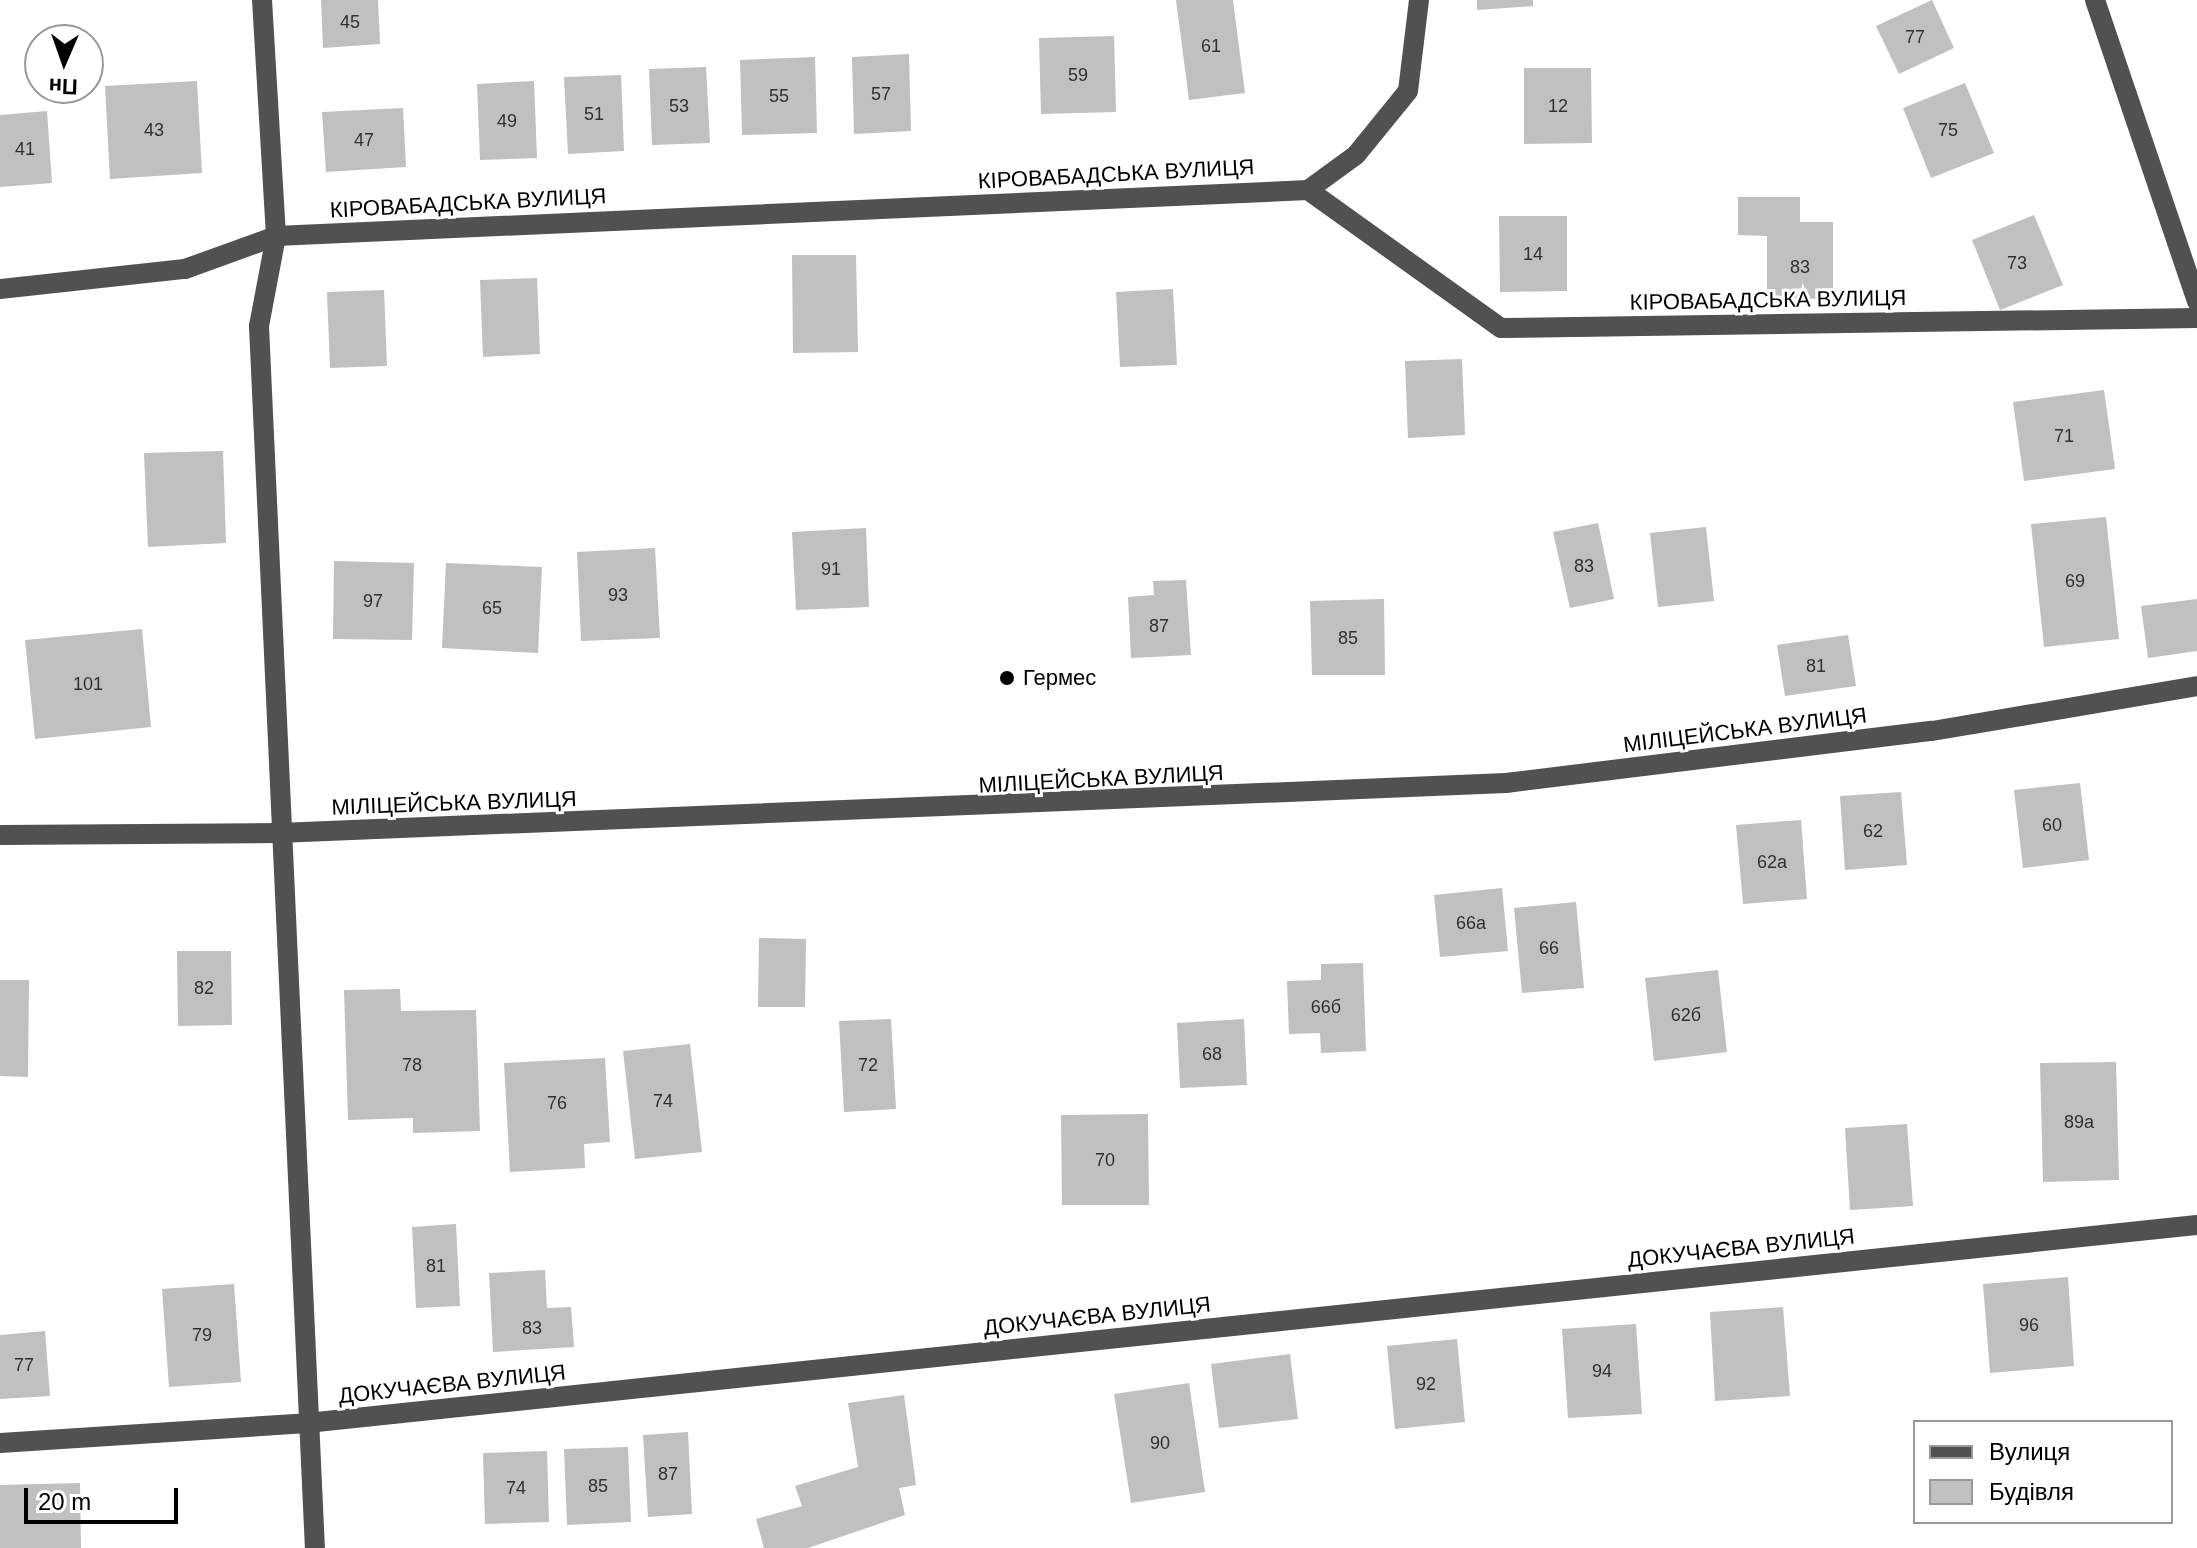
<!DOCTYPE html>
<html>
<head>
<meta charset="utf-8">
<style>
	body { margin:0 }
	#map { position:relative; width:2197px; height:1548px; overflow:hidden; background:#fff; font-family:Helvetica,sans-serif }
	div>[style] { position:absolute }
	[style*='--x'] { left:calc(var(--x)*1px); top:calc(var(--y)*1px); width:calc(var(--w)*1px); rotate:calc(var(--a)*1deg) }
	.building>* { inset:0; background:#c0c0c0 }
	.minor>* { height:20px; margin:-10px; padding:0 10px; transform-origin:10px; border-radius:10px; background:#515151 }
	.dots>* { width:22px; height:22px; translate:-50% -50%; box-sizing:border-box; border:4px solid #fff; border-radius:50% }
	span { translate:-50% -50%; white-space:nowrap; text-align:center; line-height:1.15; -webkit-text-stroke:6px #fff; paint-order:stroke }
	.number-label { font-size:18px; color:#303030 }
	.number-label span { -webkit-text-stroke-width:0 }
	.street-label { font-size:22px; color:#000 }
	.poi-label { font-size:22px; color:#000 }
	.left { translate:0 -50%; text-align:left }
	.legend { position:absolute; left:1913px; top:1420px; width:260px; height:104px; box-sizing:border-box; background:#fff; border:2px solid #999; margin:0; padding:10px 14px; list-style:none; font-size:24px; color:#000 }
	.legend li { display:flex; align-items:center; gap:16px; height:40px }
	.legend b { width:40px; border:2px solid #999 }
	.north { position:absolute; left:24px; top:24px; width:80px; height:80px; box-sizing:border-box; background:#fff; border:2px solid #999; border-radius:50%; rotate:182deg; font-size:22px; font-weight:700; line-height:32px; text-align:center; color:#000 }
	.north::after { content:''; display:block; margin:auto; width:28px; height:36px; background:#000; clip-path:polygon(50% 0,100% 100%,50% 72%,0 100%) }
	.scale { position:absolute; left:24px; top:1488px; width:154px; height:36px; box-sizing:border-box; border:4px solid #000; border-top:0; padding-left:10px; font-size:24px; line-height:28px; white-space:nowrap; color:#000; -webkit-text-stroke:6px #fff; paint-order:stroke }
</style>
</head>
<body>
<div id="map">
	<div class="building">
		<div style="clip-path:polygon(321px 0,378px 0,380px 44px,323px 48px)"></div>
		<div style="clip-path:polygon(1176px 0,1233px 0,1245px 93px,1189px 100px)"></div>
		<div style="clip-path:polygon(1477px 0,1533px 0,1533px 6px,1477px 10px)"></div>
		<div style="clip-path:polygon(1932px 0,1954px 48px,1899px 74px,1876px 26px)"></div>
		<div style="clip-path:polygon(1114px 36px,1116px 112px,1041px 114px,1039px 38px)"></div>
		<div style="clip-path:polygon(909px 54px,911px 131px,854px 134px,852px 57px)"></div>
		<div style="clip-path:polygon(815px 57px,817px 133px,742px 135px,740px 60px)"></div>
		<div style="clip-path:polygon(706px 67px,710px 143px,652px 145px,649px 69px)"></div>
		<div style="clip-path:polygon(1524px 68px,1591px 68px,1592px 143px,1524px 144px)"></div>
		<div style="clip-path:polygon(621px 75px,624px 151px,568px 154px,564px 77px)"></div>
		<div style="clip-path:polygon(197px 81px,202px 173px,110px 179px,105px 86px)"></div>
		<div style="clip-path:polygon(534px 81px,537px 158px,480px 160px,477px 84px)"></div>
		<div style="clip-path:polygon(1965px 83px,1994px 153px,1931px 178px,1903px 108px)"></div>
		<div style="clip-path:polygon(403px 108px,406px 167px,326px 172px,322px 112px)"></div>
		<div style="clip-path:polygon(47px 111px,52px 183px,0 187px,0 115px)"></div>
		<div style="clip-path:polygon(1738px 197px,1800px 197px,1800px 222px,1833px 222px,1833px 299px,1767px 298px,1767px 236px,1738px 235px)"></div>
		<div style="clip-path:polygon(2034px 215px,2063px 285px,2000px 310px,1972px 240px)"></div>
		<div style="clip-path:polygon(1499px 216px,1567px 216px,1567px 291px,1500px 292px)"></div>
		<div style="clip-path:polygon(792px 255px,856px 255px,858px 352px,793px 353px)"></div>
		<div style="clip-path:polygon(537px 278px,540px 354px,483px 357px,480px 280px)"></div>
		<div style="clip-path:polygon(1173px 289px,1177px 365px,1120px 367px,1116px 292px)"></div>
		<div style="clip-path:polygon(384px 290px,387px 366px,330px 368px,327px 292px)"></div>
		<div style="clip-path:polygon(1462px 359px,1465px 435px,1408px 438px,1405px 361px)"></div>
		<div style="clip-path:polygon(2104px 390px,2115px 469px,2024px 481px,2013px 402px)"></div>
		<div style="clip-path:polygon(223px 451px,226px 543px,148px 547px,144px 453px)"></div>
		<div style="clip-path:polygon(2106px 517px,2119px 639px,2044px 647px,2031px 524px)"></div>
		<div style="clip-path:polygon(1598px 523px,1614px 599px,1570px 608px,1553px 532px)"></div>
		<div style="clip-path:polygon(1706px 527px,1714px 601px,1658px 607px,1650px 533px)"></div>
		<div style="clip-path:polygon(866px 528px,869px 607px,796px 610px,792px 532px)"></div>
		<div style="clip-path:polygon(655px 548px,660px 638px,581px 641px,577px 552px)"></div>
		<div style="clip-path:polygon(334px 561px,414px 563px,412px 640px,333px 639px)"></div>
		<div style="clip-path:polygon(446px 563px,542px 567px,538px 653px,442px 648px)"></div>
		<div style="clip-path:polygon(1186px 580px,1191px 655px,1131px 658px,1128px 597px,1154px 595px,1153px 581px)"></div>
		<div style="clip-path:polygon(1384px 599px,1385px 675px,1312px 675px,1310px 601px)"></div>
		<div style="clip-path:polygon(2197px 599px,2197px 651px,2148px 658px,2141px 606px)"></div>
		<div style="clip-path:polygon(142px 629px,151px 727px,35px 739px,25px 640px)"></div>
		<div style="clip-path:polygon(1848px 635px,1856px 686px,1785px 696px,1777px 645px)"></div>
		<div style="clip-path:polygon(2080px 783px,2089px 860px,2023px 868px,2014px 790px)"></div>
		<div style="clip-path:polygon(1901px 792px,1907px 865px,1845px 870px,1840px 796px)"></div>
		<div style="clip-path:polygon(1801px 820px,1807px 899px,1743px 904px,1736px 825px)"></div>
		<div style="clip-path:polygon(1502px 888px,1508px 951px,1440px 957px,1434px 895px)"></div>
		<div style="clip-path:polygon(1576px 902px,1584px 988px,1522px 993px,1514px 908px)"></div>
		<div style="clip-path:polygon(759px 938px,806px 939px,805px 1007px,758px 1007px)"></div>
		<div style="clip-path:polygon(177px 951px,231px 951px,232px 1025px,178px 1026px)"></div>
		<div style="clip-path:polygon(1363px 963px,1366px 1051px,1321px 1053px,1320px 1033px,1289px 1034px,1287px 981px,1321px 980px,1321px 964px)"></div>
		<div style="clip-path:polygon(1718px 970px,1727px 1052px,1654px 1061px,1645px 978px)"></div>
		<div style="clip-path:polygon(0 980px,29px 980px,28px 1077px,0 1076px)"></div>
		<div style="clip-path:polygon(400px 989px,401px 1011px,476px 1010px,480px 1131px,413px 1133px,413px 1118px,348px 1120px,344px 990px)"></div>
		<div style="clip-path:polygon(891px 1019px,896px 1109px,844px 1112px,839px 1021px)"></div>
		<div style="clip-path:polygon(1244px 1019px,1247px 1085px,1180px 1088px,1177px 1023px)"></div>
		<div style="clip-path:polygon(690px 1044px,702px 1152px,635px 1159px,623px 1051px)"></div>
		<div style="clip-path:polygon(605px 1058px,610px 1142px,584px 1144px,585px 1168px,510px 1172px,504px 1063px)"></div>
		<div style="clip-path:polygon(2116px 1062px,2119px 1180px,2043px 1182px,2040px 1063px)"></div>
		<div style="clip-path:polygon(1148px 1114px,1149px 1205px,1062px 1205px,1061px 1115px)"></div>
		<div style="clip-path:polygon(1907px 1124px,1913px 1206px,1850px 1210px,1845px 1128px)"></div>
		<div style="clip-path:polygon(456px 1224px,460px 1306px,416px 1308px,412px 1227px)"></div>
		<div style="clip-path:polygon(545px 1270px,547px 1308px,571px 1307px,574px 1347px,493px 1352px,489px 1273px)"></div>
		<div style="clip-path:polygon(2068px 1277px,2074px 1366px,1990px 1373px,1983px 1284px)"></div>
		<div style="clip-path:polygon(234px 1284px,241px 1382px,169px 1387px,162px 1289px)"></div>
		<div style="clip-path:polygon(1783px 1307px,1790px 1396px,1715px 1401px,1710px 1312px)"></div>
		<div style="clip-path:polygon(1636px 1324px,1642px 1414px,1568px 1418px,1562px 1329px)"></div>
		<div style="clip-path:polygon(45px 1331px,50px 1396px,0 1399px,0 1335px)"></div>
		<div style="clip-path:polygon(1457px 1339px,1465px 1422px,1395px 1429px,1387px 1346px)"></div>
		<div style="clip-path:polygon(1290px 1354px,1298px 1419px,1219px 1428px,1211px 1364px)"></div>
		<div style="clip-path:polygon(1189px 1383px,1205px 1492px,1131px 1503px,1114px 1394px)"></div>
		<div style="clip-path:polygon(904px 1395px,916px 1485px,899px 1488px,905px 1515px,808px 1548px,764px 1548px,756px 1519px,802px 1506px,795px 1486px,858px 1467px,848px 1403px)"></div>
		<div style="clip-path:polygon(688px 1432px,692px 1514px,648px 1517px,643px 1435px)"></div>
		<div style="clip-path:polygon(628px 1447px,631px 1522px,567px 1525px,564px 1449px)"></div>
		<div style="clip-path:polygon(547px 1451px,549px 1522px,485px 1524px,483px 1453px)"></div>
		<div style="clip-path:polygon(80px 1483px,81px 1548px,0 1548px,0 1485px)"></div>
	</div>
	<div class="minor">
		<div style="--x:262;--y:0;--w:236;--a:86.6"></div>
		<div style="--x:276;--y:236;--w:92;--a:100.7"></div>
		<div style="--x:259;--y:326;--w:1223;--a:87.38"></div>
		<div style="--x:2095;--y:0;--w:319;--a:71.3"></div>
		<div style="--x:1308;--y:190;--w:59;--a:-36.1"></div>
		<div style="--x:1356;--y:155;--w:82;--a:-50.9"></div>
		<div style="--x:1408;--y:91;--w:92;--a:-83.1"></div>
		<div style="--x:0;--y:289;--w:186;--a:-6.2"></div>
		<div style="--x:185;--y:269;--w:97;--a:-19.9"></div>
		<div style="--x:276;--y:236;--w:1033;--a:-2.55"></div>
		<div style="--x:1308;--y:190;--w:237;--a:35.6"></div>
		<div style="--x:1501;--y:328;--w:696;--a:-0.82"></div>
		<div style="--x:0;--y:835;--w:279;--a:-0.4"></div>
		<div style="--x:279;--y:833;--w:1228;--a:-2.33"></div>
		<div style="--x:1506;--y:783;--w:429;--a:-7"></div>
		<div style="--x:1932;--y:731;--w:269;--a:-9.6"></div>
		<div style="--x:0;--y:1443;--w:308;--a:-3.7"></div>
		<div style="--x:307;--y:1423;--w:1900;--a:-5.98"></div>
	</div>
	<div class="dots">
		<div style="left:1007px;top:678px;background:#000"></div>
	</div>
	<div class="number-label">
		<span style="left:350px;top:22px">45</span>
		<span style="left:1915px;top:37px">77</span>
		<span style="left:1211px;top:46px">61</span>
		<span style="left:1078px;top:75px">59</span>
		<span style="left:881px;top:94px">57</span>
		<span style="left:779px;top:96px">55</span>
		<span style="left:679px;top:106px">53</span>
		<span style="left:1558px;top:106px">12</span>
		<span style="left:594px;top:114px">51</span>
		<span style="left:507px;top:121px">49</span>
		<span style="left:154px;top:130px">43</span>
		<span style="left:1948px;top:130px">75</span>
		<span style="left:364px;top:140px">47</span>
		<span style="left:25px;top:149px">41</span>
		<span style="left:1533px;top:254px">14</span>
		<span style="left:2017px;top:263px">73</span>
		<span style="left:1800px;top:267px">83</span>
		<span style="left:2064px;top:436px">71</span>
		<span style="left:1584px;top:566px">83</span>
		<span style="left:831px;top:569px">91</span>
		<span style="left:2075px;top:581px">69</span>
		<span style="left:618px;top:595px">93</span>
		<span style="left:373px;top:601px">97</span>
		<span style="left:492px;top:608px">65</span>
		<span style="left:1159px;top:626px">87</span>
		<span style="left:1348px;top:638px">85</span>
		<span style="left:1816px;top:666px">81</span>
		<span style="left:88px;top:684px">101</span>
		<span style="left:2052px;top:825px">60</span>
		<span style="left:1873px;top:831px">62</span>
		<span style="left:1772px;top:862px">62а</span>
		<span style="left:1471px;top:923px">66а</span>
		<span style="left:1549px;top:948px">66</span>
		<span style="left:204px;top:988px">82</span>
		<span style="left:1326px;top:1007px">66б</span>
		<span style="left:1686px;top:1015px">62б</span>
		<span style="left:1212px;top:1054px">68</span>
		<span style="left:412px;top:1065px">78</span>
		<span style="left:868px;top:1065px">72</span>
		<span style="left:663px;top:1101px">74</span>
		<span style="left:557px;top:1103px">76</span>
		<span style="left:2079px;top:1122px">89а</span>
		<span style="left:1105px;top:1160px">70</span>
		<span style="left:436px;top:1266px">81</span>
		<span style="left:2029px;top:1325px">96</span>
		<span style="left:532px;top:1328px">83</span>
		<span style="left:202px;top:1335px">79</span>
		<span style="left:24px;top:1365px">77</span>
		<span style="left:1602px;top:1371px">94</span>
		<span style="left:1426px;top:1384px">92</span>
		<span style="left:1160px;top:1443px">90</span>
		<span style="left:668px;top:1474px">87</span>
		<span style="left:598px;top:1486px">85</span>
		<span style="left:516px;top:1488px">74</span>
	</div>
	<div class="street-label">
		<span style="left:1116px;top:174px;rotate:-3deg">КІРОВАБАДСЬКА ВУЛИЦЯ</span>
		<span style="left:468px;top:203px;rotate:-3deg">КІРОВАБАДСЬКА ВУЛИЦЯ</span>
		<span style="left:1768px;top:300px;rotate:-1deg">КІРОВАБАДСЬКА ВУЛИЦЯ</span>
		<span style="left:1745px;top:730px;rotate:-7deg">МІЛІЦЕЙСЬКА ВУЛИЦЯ</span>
		<span style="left:1101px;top:779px;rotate:-3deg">МІЛІЦЕЙСЬКА ВУЛИЦЯ</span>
		<span style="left:454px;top:803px;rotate:-2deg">МІЛІЦЕЙСЬКА ВУЛИЦЯ</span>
		<span style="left:1741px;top:1248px;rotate:-6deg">ДОКУЧАЄВА ВУЛИЦЯ</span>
		<span style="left:1097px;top:1316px;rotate:-6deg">ДОКУЧАЄВА ВУЛИЦЯ</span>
		<span style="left:452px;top:1384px;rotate:-6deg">ДОКУЧАЄВА ВУЛИЦЯ</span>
	</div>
	<div class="poi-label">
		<span class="left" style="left:1023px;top:678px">Гермес</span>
	</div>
	<ul class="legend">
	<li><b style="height:10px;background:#515151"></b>Вулиця</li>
	<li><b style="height:22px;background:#c0c0c0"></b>Будівля</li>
	</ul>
	<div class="north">Пн</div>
	<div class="scale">20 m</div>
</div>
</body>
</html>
